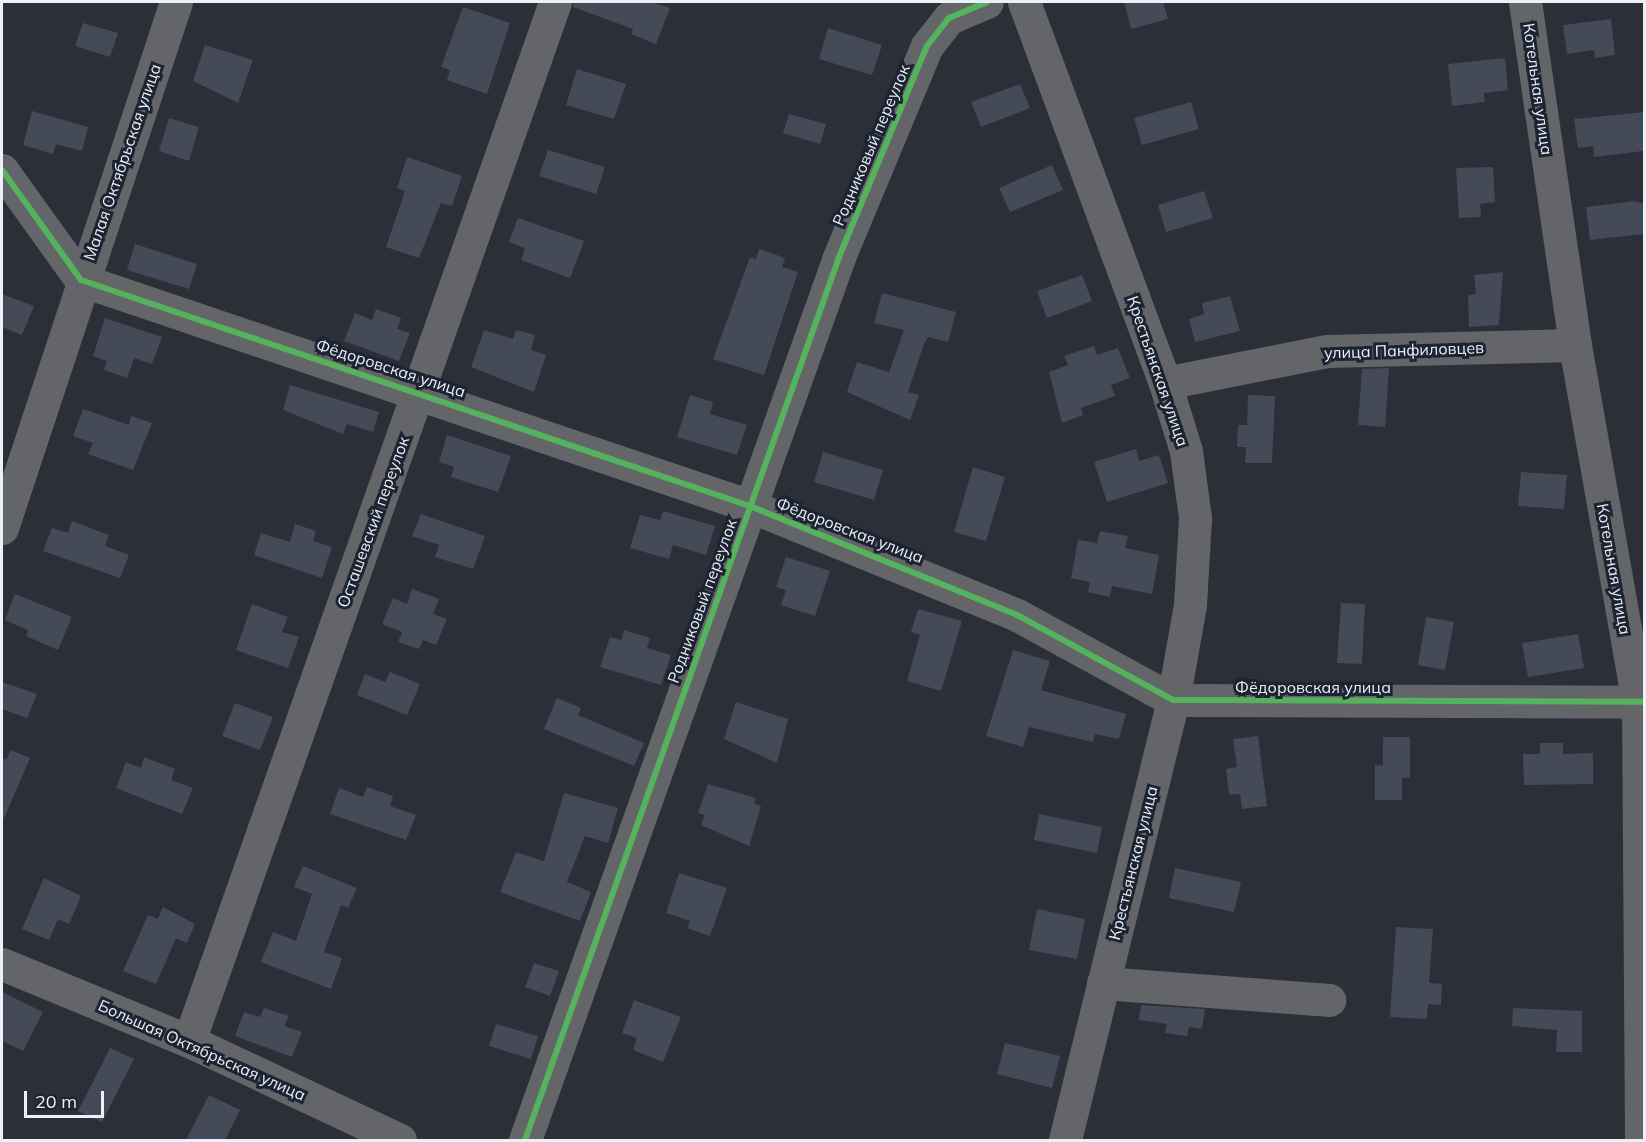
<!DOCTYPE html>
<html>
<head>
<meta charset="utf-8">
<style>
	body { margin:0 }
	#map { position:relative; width:1646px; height:1142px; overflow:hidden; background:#2c2f37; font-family:Mulish,sans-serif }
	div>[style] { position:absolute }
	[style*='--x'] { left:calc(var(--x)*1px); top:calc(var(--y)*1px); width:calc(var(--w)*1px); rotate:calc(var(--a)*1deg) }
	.building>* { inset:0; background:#444a57 }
	.minor>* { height:33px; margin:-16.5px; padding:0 16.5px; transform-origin:16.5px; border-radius:16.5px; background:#646568 }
	.cycleway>* { height:6px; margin:-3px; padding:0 3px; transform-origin:3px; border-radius:3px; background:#56b35d }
	span { translate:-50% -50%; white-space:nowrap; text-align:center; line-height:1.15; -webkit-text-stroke:6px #1d2431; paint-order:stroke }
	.street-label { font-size:16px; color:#ebf0f9 }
	.frame { position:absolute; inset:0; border:3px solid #ebf0f9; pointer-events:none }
	.scale { position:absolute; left:24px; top:1091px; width:80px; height:27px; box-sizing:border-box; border:3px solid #ebf0f9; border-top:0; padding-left:8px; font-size:18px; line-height:21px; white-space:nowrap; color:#ebf0f9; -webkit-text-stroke:4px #1d2431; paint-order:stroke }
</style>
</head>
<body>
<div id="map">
	<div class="building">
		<div style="clip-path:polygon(573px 2px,652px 2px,670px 8px,656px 44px,631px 34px,633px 29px,573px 7px)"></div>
		<div style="clip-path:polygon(1124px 2px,1163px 2px,1168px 19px,1131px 29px)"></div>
		<div style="clip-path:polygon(463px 7px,510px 23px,487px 94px,447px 80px,450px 70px,441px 67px)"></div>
		<div style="clip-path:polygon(1611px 19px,1615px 55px,1595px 58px,1594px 50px,1567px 54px,1563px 25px)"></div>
		<div style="clip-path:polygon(83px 23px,118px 33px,110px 57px,75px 46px)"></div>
		<div style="clip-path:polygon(828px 28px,882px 45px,872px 75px,819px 59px)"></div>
		<div style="clip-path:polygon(205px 45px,253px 60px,238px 103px,193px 81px)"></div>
		<div style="clip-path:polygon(1505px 58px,1508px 90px,1484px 93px,1485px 102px,1452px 106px,1448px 64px)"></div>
		<div style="clip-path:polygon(577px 69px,626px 84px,614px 119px,566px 105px)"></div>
		<div style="clip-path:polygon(1020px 84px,1030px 108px,981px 127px,971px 102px)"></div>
		<div style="clip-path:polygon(1191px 102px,1199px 129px,1142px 145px,1134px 118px)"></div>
		<div style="clip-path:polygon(32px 111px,88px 127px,82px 151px,56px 144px,53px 154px,23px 145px)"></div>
		<div style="clip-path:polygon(1644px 112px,1643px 151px,1594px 157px,1593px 146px,1578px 148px,1574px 119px)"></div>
		<div style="clip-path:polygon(789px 114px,826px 124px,820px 144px,783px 133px)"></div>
		<div style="clip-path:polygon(169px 118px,199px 127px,189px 161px,159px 151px)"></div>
		<div style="clip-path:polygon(548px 150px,605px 167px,596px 194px,539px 176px)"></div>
		<div style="clip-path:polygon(407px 157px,462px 176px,452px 206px,441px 203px,419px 258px,386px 247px,405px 191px,397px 188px)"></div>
		<div style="clip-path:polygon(1052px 165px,1063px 190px,1010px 212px,999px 188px)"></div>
		<div style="clip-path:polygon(1493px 167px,1495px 202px,1480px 204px,1481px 217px,1459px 218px,1456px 168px)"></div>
		<div style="clip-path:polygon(1204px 191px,1213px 218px,1166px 232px,1158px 205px)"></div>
		<div style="clip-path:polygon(1635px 201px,1644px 204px,1644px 234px,1590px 240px,1586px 207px)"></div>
		<div style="clip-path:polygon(518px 218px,584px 241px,570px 278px,521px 260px,525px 248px,509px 242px)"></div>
		<div style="clip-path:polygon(135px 244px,197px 264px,189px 289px,127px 270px)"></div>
		<div style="clip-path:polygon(759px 249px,785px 258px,782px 267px,798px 272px,764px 375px,713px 359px,750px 257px,756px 259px)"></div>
		<div style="clip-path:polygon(1503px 272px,1499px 325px,1469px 327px,1468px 295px,1476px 294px,1474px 275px)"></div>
		<div style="clip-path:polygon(1082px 275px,1092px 301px,1047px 318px,1037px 291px)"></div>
		<div style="clip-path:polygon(882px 293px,956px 312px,948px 342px,928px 337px,924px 344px,908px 392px,919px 395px,910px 420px,847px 392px,857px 362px,889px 372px,904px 330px,874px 323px)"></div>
		<div style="clip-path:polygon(2px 294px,34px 306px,22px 335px,2px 327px)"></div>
		<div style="clip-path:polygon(1230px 296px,1240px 331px,1195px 342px,1189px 319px,1204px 314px,1202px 303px)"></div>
		<div style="clip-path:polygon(376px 309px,401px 318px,397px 329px,410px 333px,399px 361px,344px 341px,355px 313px,372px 320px)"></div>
		<div style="clip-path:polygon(105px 318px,162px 337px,152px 364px,134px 358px,127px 378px,104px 370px,107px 361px,93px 356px)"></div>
		<div style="clip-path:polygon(484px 330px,513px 339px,516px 330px,535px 335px,531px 350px,546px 355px,534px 392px,471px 367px)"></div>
		<div style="clip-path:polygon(1094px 346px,1097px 355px,1118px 348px,1130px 378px,1111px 385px,1115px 396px,1081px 408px,1083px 415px,1062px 423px,1049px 372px,1068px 365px,1064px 356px)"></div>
		<div style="clip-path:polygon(1389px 368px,1385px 427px,1358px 425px,1362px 369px)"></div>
		<div style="clip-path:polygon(290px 385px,379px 412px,373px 432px,347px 424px,343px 434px,283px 410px)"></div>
		<div style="clip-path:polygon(690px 395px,713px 402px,710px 414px,747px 425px,737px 455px,677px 437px)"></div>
		<div style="clip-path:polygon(1248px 395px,1275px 396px,1272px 463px,1245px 463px,1246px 447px,1237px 447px,1238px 425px,1247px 425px)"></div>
		<div style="clip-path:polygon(83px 409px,129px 425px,131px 416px,152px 423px,133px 470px,88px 454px,93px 443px,73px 436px)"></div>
		<div style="clip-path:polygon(447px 435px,511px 456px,498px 492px,451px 477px,454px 467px,439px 462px)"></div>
		<div style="clip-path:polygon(1136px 449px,1139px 461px,1159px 455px,1168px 483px,1107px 502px,1094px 462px)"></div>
		<div style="clip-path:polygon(823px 452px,883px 470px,874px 500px,814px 482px)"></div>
		<div style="clip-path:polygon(973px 467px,1005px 477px,986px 541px,954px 532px)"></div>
		<div style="clip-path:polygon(1521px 472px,1567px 475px,1564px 509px,1518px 506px)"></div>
		<div style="clip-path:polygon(663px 511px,715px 526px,706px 555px,673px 545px,669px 559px,630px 548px,640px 515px,660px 520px)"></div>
		<div style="clip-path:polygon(421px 514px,485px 536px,473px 569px,435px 557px,439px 545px,412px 536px)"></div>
		<div style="clip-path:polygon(72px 521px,109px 535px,105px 546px,129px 555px,120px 578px,43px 551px,52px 528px,68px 533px)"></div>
		<div style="clip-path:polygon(295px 524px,316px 531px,313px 541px,332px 547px,322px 578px,254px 555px,261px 533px,290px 542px)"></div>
		<div style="clip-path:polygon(1100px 531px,1128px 536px,1125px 548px,1159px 555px,1152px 594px,1112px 586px,1110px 597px,1088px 592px,1090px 582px,1071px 578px,1078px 540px,1097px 543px)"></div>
		<div style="clip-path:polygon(786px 557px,830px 571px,815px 616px,781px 605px,786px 590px,776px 587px)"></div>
		<div style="clip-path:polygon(412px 589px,439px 599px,433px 614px,447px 619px,436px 645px,423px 640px,419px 649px,398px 642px,402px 632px,382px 624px,393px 598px,407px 604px)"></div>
		<div style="clip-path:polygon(15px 594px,72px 617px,58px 650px,26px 636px,28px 630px,5px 620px)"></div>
		<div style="clip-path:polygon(1341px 603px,1365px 604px,1362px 664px,1337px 663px)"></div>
		<div style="clip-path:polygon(252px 604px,288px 617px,282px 632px,299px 637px,288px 668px,236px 650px)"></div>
		<div style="clip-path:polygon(918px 609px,962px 621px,941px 691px,907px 681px,920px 635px,911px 632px)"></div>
		<div style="clip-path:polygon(1426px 617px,1454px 622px,1445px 670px,1418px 665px)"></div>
		<div style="clip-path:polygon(624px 630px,650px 638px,647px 648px,671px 655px,661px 685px,600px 667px,610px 637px,621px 640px)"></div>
		<div style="clip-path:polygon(1578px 634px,1584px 668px,1528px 677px,1522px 643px)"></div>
		<div style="clip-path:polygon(1013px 650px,1050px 661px,1041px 690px,1126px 714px,1119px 739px,1095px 734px,1093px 742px,1029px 727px,1023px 747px,986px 736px)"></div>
		<div style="clip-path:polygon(390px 672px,420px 684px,407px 715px,357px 695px,365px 674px,385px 682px)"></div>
		<div style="clip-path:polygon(2px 682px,37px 694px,27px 718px,2px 709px)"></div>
		<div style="clip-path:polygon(557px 698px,581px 708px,578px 715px,644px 743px,634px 766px,544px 729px)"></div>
		<div style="clip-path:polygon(736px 702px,788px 719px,777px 763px,724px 739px)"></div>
		<div style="clip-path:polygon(235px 703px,273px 717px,260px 750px,222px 736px)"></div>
		<div style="clip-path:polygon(1258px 736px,1267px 806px,1242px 809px,1240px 794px,1229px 795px,1226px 769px,1237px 767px,1233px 739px)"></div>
		<div style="clip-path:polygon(1383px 737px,1410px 737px,1410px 778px,1402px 778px,1402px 800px,1375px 800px,1375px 765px,1383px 766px)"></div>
		<div style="clip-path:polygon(1540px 743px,1563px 743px,1563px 754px,1593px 753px,1593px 784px,1524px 785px,1523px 754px,1540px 754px)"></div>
		<div style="clip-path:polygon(11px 750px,30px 758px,2px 823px,2px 758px,6px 760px)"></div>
		<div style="clip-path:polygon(144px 757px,175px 769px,171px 780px,193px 788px,182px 814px,116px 788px,126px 762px,141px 768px)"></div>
		<div style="clip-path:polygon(708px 784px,756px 798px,754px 804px,761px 806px,749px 846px,701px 825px,705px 815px,698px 813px)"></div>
		<div style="clip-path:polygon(367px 787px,393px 796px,390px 806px,416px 815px,406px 840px,330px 814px,339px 788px,363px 797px)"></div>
		<div style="clip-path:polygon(564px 793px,618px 808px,608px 843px,585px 836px,567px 882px,591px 892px,580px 921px,500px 892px,516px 852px,544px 861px)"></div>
		<div style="clip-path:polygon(1039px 814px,1102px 827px,1097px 853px,1034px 840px)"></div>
		<div style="clip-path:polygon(303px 866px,357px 888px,348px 908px,341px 905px,324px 952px,342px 958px,331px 989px,261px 962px,273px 932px,296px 941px,312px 894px,294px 887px)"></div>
		<div style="clip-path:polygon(1175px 868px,1241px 882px,1234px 912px,1169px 898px)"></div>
		<div style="clip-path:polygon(679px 873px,727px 888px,710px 936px,687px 928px,690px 921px,666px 913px)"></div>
		<div style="clip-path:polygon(44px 878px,81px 896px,69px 924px,58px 919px,49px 940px,22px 929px)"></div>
		<div style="clip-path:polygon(163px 907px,195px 924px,187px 943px,176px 938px,156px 984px,123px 971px,148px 915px,158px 919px)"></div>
		<div style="clip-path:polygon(1037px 909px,1085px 919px,1077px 959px,1029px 950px)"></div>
		<div style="clip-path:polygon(1396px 927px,1433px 929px,1429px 983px,1442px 984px,1441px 1005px,1428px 1004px,1427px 1019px,1390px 1017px)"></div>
		<div style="clip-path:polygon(534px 963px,559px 971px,550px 996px,525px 987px)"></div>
		<div style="clip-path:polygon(2px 992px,43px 1012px,23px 1051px,2px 1041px)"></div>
		<div style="clip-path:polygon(634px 1000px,681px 1017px,663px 1062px,633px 1050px,637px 1038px,622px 1033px)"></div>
		<div style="clip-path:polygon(1141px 1005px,1205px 1009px,1202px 1029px,1189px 1027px,1187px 1036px,1165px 1033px,1167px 1024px,1139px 1020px)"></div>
		<div style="clip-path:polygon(264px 1008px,289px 1016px,284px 1026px,302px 1032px,292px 1057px,235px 1036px,244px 1012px,260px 1017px)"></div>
		<div style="clip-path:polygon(1513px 1008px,1582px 1011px,1582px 1052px,1556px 1052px,1557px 1030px,1512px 1026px)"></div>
		<div style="clip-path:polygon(496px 1024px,538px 1036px,531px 1059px,489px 1046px)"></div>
		<div style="clip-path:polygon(1005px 1043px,1060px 1056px,1052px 1088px,997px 1074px)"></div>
		<div style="clip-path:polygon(110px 1048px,134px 1059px,102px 1122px,78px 1111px)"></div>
		<div style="clip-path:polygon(209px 1095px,240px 1110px,225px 1140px,186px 1140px)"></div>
	</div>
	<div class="minor">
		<div style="--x:1024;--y:2;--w:406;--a:69.7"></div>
		<div style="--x:1165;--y:383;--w:71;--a:72.8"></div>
		<div style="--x:1186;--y:451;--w:68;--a:82.3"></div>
		<div style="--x:1195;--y:518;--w:87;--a:93.3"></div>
		<div style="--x:1190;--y:605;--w:97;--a:100.1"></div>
		<div style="--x:1173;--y:700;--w:453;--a:103.8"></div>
		<div style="--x:1525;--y:2;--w:347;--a:81.7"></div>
		<div style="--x:1575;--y:345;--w:364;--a:80"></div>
		<div style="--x:1638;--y:703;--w:437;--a:89.6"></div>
		<div style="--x:2;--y:170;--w:135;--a:54.3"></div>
		<div style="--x:81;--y:280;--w:706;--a:18.67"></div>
		<div style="--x:750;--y:506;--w:288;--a:22.2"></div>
		<div style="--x:1017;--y:615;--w:178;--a:28.6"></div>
		<div style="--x:1173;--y:700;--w:471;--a:0.2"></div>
		<div style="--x:1165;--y:383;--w:165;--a:-11.2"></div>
		<div style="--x:1327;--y:351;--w:248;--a:-1.4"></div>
		<div style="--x:2;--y:528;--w:554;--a:-71.7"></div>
		<div style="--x:2;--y:964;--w:202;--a:22.4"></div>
		<div style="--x:189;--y:1041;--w:233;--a:25.1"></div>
		<div style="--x:1103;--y:983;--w:227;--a:4.3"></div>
		<div style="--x:189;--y:1041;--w:1102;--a:-70.59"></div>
		<div style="--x:525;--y:1140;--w:937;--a:-70.42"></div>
		<div style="--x:839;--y:257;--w:229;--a:-67.4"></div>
		<div style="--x:927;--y:46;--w:36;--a:-52"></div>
		<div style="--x:949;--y:18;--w:41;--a:-22.8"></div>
	</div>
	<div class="cycleway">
		<div style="--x:2;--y:170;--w:135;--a:54.3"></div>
		<div style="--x:81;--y:280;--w:706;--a:18.67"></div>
		<div style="--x:750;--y:506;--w:288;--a:22.2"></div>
		<div style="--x:1017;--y:615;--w:178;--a:28.6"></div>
		<div style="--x:1173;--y:700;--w:471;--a:0.2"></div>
		<div style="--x:525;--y:1140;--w:937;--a:-70.42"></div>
		<div style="--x:839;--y:257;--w:229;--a:-67.4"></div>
		<div style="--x:927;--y:46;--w:36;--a:-52"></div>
		<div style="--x:949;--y:18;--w:41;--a:-22.8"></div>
	</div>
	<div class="street-label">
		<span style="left:1538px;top:89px;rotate:82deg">Котельная улица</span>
		<span style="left:871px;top:145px;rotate:-67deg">Родниковый переулок</span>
		<span style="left:122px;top:162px;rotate:-71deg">Малая Октябрьская улица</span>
		<span style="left:1404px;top:350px;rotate:-2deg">улица Панфиловцев</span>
		<span style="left:391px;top:368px;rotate:18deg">Фёдоровская улица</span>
		<span style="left:1158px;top:371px;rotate:71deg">Крестьянская улица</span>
		<span style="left:373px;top:522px;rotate:-70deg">Осташевский переулок</span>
		<span style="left:850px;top:530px;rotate:21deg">Фёдоровская улица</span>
		<span style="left:1614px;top:569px;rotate:80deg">Котельная улица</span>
		<span style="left:702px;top:601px;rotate:-70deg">Родниковый переулок</span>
		<span style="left:1313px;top:687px">Фёдоровская улица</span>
		<span style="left:1133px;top:863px;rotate:-76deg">Крестьянская улица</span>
		<span style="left:202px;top:1050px;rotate:24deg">Большая Октябрьская улица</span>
	</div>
	<div class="frame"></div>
	<div class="scale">20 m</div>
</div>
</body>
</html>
